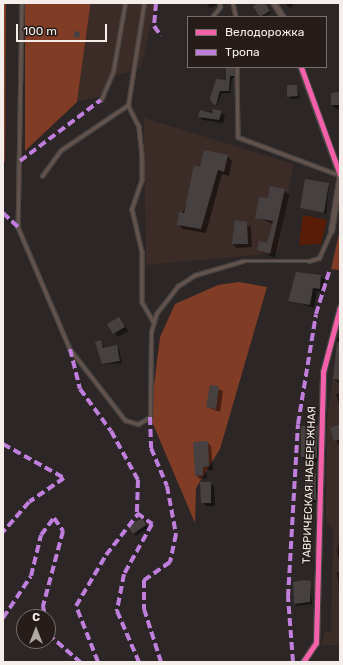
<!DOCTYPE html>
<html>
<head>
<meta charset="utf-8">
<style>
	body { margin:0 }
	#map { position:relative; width:343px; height:665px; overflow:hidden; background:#2c2726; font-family:Rubik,sans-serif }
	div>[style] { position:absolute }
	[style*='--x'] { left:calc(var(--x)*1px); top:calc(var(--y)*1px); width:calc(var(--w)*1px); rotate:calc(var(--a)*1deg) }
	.built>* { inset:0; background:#3c2c27 }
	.green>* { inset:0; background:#591d07 }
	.forest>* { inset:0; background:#813c25 }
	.shadow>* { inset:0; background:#0007 }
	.building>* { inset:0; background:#464140 }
	.roads { filter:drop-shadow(1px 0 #474442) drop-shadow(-1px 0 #474442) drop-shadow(0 1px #474442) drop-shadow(0 -1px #474442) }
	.lane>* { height:2.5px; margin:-1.25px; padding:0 1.25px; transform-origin:1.25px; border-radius:1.25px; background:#64534d }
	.street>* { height:4.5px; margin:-2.25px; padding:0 2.25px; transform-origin:2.25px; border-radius:2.25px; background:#64534d }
	.quiet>* { height:4px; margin-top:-2px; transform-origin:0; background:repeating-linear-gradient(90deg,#c07fdc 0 8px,transparent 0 12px) }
	.cycleway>* { height:5px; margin:-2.5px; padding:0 2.5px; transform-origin:2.5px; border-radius:2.5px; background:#f560ab }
	span { translate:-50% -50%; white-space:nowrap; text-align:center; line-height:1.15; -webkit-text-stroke:3px #261c19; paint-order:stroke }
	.street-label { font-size:11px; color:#f4edea }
	.frame { position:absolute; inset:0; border:4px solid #f4edea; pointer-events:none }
	.legend { position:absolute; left:187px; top:16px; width:140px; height:52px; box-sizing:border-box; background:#261c19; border:1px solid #78706d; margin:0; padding:5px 7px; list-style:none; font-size:12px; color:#f4edea }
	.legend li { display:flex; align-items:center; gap:8px; height:20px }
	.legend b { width:20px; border:1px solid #78706d }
	.north { position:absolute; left:16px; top:609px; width:40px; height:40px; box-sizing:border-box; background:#261c19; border:1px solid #78706d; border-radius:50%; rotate:0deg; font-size:11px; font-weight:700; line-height:16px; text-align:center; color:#f4edea }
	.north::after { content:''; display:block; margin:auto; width:14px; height:18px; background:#aea8a5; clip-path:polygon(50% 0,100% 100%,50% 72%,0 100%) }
	.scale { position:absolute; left:16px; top:24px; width:91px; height:18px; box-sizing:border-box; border:2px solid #f4edea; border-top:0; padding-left:5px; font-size:12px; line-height:14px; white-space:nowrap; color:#f4edea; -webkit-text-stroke:3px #261c19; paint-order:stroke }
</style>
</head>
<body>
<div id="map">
	<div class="built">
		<div style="clip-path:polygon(90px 3px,153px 3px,155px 6px,141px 68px,117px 75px,101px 96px,77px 102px)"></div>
		<div style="clip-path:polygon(144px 118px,293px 164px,278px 253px,146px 265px)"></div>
		<div style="clip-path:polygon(340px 326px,340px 645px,321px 645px,325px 632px,331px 632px,333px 529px,326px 521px,327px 420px)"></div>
	</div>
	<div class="green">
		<div style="clip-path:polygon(303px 215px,327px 220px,321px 244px,299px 245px)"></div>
	</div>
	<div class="forest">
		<div style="clip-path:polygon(3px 3px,6px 3px,5px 162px,3px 162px)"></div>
		<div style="clip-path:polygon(25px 3px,90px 3px,90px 7px,77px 102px,25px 151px)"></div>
		<div style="clip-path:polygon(340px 229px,340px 267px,339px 270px,331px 269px)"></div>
		<div style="clip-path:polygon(239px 282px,267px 287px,220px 449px,196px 488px,195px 523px,150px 417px,160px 337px,175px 304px,218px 285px)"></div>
	</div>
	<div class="shadow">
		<div style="clip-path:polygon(206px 3px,217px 3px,217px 5px,210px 8px)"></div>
		<div style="clip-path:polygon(260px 3px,265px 3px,271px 13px,262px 17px)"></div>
		<div style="clip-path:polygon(285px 3px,295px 3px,290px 8px)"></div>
		<div style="clip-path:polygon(227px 67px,236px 69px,236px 78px,232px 78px,230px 93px,222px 93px,216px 106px,212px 99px,227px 81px)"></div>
		<div style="clip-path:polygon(297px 86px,300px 98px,291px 99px,288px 96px)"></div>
		<div style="clip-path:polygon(340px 93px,340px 109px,336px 109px,332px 105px)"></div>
		<div style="clip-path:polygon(201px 111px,221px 112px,225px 116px,223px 123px,203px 120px,199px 117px)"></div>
		<div style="clip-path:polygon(227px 156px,232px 161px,229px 176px,222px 174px,206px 233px,183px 229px,178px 224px,201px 168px)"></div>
		<div style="clip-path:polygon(329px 184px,326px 214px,301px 208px)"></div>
		<div style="clip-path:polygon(284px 190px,289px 195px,275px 258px,258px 250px,267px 245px,273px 224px,256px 217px,268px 199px)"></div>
		<div style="clip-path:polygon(236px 221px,251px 227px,252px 247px,236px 248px,233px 244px)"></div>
		<div style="clip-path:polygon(321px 276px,325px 280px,323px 292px,317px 291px,314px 308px,289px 300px)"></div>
		<div style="clip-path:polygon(119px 318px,128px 331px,118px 337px,108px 324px)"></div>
		<div style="clip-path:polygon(338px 337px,340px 337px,340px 384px,334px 379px)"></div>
		<div style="clip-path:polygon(101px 342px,105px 349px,119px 349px,122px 363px,103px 364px)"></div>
		<div style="clip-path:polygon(210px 386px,223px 391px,220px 412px,207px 407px)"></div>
		<div style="clip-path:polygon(340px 393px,340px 408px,336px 394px)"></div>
		<div style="clip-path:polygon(340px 425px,340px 444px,338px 445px,331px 428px)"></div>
		<div style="clip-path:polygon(317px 427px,323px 432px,322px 462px,307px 462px,302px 457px)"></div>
		<div style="clip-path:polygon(207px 442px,211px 446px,213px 470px,206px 470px,207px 478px,200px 479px,196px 475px)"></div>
		<div style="clip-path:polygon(306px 473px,320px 477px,319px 504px,305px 499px)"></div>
		<div style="clip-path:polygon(210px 483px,214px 487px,215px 506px,206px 506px,202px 502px)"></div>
		<div style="clip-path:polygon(144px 522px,148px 528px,136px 536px,130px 527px)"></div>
		<div style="clip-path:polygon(340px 532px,340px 564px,337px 553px)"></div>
		<div style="clip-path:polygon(337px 572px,340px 572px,340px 600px)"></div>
		<div style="clip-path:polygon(310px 582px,312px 604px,297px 606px,295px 604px)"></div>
	</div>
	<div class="building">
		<div style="clip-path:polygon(258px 3px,265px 3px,270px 11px,260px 17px,253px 6px)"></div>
		<div style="clip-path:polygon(75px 31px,80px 32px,79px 38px,73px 37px)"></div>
		<div style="clip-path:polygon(226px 67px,234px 67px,234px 76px,230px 76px,229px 91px,220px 91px,216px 105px,213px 104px,210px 99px,216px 79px,226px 80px)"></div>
		<div style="clip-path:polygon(287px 85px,297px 85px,298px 96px,287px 97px)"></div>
		<div style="clip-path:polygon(340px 92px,340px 105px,331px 105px,331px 93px)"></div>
		<div style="clip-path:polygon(213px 109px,222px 111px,219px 120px,198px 117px,200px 110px,212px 113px)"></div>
		<div style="clip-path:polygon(204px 150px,228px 155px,224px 172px,218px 170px,201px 229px,177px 225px,179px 212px,184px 213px,194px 165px,200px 167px)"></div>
		<div style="clip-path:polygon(305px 179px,329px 183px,324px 213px,300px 208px)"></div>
		<div style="clip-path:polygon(270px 186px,285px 189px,270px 254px,257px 250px,259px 241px,267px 243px,273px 221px,255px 218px,259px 197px,268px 198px)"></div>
		<div style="clip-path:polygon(235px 220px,247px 222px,248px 244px,232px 244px)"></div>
		<div style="clip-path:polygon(296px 272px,321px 275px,320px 289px,313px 288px,310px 305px,288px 301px)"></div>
		<div style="clip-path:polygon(119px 317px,125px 327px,113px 334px,107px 324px)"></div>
		<div style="clip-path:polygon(101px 340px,103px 348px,117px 345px,120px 361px,102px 364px,95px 342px)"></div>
		<div style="clip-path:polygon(337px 342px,340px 342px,340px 380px,333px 379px)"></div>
		<div style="clip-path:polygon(210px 385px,219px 386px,216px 409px,206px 407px)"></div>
		<div style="clip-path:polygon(340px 424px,340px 439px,334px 441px,330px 428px)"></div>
		<div style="clip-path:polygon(301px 426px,318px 426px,317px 458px,301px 457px)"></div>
		<div style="clip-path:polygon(208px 441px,209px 466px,203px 467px,203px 475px,195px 476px,193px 442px)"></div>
		<div style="clip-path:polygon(305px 472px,316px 473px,316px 500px,304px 500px)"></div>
		<div style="clip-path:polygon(200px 482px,211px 482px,211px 503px,201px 503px)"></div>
		<div style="clip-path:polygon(142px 518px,146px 525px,133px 534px,128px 527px)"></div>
		<div style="clip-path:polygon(304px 580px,311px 581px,310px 602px,294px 604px,293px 582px)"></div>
	</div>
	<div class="roads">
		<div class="lane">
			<div style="--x:22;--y:3;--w:224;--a:91"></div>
			<div style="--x:18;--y:227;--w:133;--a:66.9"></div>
			<div style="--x:70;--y:349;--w:90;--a:52.2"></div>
			<div style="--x:125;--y:420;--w:14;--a:17"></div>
			<div style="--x:138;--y:424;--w:14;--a:-30"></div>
			<div style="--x:150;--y:417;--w:85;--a:-89.3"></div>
			<div style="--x:151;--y:332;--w:19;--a:-74"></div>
			<div style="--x:156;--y:314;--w:36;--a:-52"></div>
			<div style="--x:178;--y:286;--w:20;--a:-33"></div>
			<div style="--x:195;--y:275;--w:50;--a:-16.3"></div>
			<div style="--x:243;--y:261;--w:66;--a:0"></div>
			<div style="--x:309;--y:261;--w:10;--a:-17"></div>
			<div style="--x:319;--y:258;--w:30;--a:-66"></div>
			<div style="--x:233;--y:3;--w:14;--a:78"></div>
			<div style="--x:212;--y:17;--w:13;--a:-51"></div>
			<div style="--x:220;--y:7;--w:4;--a:-104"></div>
			<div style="--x:237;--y:67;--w:70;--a:89.2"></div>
			<div style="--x:238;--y:137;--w:108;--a:20.6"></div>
			<div style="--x:101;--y:100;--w:30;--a:-67"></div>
			<div style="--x:113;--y:72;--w:70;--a:-80.1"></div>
			<div style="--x:128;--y:105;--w:25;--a:63"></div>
			<div style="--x:139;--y:127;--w:28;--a:84"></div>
			<div style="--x:142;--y:155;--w:25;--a:90"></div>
			<div style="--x:142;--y:180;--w:31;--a:109"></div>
			<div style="--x:132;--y:209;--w:44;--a:76.9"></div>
			<div style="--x:142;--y:252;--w:50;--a:90"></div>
			<div style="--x:142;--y:302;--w:24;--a:60"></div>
			<div style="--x:42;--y:176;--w:32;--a:-54"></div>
			<div style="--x:61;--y:150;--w:81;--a:-33.9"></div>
			<div style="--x:128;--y:105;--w:103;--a:-81.1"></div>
		</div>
		<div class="street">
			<div style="--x:274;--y:3;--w:17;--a:57"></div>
			<div style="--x:301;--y:67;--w:115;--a:70.1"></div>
			<div style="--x:331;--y:231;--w:57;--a:-80.9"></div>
			<div style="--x:303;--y:662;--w:23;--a:-56"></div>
			<div style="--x:316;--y:643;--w:271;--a:-88.5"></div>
			<div style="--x:323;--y:372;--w:67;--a:-75.3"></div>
		</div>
	</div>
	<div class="quiet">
		<div style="--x:156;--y:3;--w:23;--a:95"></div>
		<div style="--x:154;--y:26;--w:12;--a:55"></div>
		<div style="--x:20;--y:161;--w:101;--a:-37"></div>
		<div style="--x:3;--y:213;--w:21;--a:43"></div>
		<div style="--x:70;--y:349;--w:41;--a:76"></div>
		<div style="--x:80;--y:389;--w:52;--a:53.6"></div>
		<div style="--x:111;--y:431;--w:56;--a:61.1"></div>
		<div style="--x:138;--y:480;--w:33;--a:92"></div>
		<div style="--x:137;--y:513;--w:19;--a:36"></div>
		<div style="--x:152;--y:524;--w:57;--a:119.2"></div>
		<div style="--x:124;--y:574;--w:38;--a:101"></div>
		<div style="--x:117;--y:611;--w:56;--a:66.7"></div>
		<div style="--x:150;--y:417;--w:31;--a:88"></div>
		<div style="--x:151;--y:448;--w:41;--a:67.2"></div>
		<div style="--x:167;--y:486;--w:49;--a:79.4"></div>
		<div style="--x:176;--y:534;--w:29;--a:102"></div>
		<div style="--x:170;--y:562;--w:32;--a:145"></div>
		<div style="--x:144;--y:580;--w:29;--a:90"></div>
		<div style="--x:144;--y:609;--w:56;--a:72.2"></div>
		<div style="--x:3;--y:444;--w:70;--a:29.1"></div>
		<div style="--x:64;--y:478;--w:42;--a:145.6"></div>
		<div style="--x:29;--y:502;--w:40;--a:131"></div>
		<div style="--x:3;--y:618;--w:50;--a:-56.3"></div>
		<div style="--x:31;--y:576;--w:42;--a:-76.3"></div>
		<div style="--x:41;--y:535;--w:21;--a:-53"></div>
		<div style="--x:54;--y:518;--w:16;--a:55"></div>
		<div style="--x:63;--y:531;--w:78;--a:104.9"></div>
		<div style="--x:43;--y:606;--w:11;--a:80"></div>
		<div style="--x:48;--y:634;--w:43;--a:41.2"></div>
		<div style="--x:98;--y:662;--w:60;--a:-111.4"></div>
		<div style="--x:76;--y:606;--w:59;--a:-59.5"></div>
		<div style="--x:106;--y:555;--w:52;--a:-52"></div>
		<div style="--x:293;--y:662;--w:65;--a:-94.4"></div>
		<div style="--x:288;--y:597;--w:173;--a:-86.7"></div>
		<div style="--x:298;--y:424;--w:111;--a:-80.7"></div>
		<div style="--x:316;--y:314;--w:44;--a:-72.8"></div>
	</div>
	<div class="cycleway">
		<div style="--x:301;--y:67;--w:115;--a:70.1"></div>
		<div style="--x:303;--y:662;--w:23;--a:-56"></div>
		<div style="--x:316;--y:643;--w:271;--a:-88.5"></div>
		<div style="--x:323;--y:372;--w:67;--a:-75.3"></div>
	</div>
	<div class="street-label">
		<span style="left:310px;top:485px;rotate:-88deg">ТАВРИЧЕСКАЯ НАБЕРЕЖНАЯ</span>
	</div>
	<div class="frame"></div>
	<ul class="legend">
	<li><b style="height:5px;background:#f560ab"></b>Велодорожка</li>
	<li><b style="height:5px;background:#c07fdc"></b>Тропа</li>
	</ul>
	<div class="north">С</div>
	<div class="scale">100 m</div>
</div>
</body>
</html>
